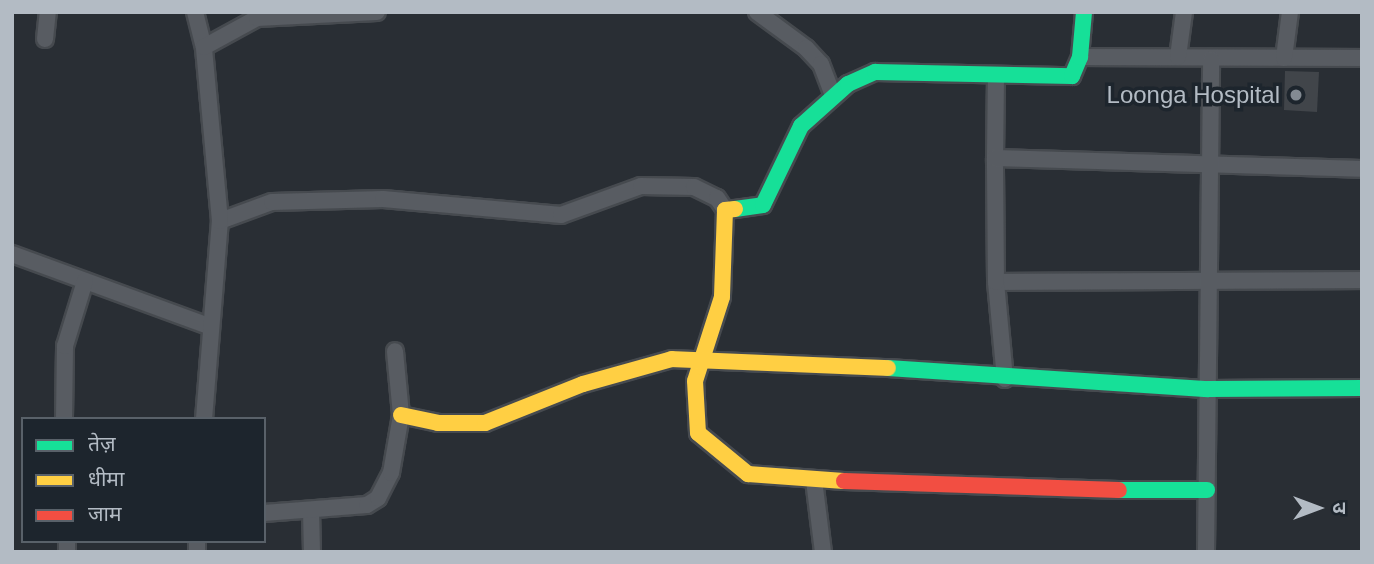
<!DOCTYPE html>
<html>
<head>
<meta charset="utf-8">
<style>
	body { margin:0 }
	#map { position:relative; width:1374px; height:564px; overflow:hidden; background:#292e34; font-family:Helvetica,"Noto Sans Devanagari",sans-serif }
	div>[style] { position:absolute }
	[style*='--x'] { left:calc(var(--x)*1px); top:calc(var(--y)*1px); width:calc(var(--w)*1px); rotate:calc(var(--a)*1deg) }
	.building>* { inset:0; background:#41454a }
	.roads { filter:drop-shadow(2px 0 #464a4f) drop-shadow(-2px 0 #464a4f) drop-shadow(0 2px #464a4f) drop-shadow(0 -2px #464a4f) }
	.street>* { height:16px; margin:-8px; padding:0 8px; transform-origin:8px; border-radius:8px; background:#585c62 }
	.fast>* { height:16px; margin:-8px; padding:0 8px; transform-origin:8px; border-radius:8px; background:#16e098 }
	.slow>* { height:16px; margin:-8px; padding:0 8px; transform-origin:8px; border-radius:8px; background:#ffcf43 }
	.jam>* { height:16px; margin:-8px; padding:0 8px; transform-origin:8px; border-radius:8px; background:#f24e42 }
	.dots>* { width:19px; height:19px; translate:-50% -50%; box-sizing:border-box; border:4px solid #1d252d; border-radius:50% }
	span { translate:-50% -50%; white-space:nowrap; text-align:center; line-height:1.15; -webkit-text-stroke:7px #1d252d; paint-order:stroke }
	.poi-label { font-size:24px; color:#b3bbc4 }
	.right { translate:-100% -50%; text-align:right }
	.frame { position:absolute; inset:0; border:14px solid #b3bbc4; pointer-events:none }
	.legend { position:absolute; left:21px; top:417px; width:245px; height:126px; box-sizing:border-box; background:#1d252d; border:2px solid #596169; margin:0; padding:9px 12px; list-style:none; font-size:21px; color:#b3bbc4 }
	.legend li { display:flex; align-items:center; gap:14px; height:35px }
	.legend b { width:35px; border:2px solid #596169 }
	.north { position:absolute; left:1283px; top:473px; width:70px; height:70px; -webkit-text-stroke:5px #1d252d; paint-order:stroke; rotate:90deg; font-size:19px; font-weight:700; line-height:28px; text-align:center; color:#b3bbc4 }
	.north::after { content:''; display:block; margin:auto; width:24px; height:32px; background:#b3bbc4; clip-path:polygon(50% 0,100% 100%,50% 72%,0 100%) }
</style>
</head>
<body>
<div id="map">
	<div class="building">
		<div style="clip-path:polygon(1285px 71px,1319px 72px,1317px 112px,1284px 110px)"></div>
	</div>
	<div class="roads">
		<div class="street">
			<div style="--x:195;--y:12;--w:36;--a:76"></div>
			<div style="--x:757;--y:12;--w:61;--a:36.3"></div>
			<div style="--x:806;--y:48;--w:22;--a:47"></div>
			<div style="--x:821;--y:64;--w:33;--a:69"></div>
			<div style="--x:45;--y:39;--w:27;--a:-84"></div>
			<div style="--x:1080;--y:57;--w:282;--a:0.2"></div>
			<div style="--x:1178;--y:57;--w:45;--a:-82.4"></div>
			<div style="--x:1284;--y:58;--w:46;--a:-82.6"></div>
			<div style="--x:995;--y:158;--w:82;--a:-89.3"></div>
			<div style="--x:220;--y:221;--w:55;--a:-20.1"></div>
			<div style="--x:272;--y:202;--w:111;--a:-1.5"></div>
			<div style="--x:383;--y:199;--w:179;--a:5.1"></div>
			<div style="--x:561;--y:215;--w:85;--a:-19.9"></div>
			<div style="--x:641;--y:186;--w:53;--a:1.1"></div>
			<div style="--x:694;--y:187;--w:25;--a:26"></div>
			<div style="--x:717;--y:198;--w:14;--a:56"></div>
			<div style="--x:12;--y:254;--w:210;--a:20.1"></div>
			<div style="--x:996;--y:282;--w:366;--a:-0.3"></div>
			<div style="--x:1005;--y:379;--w:97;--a:-95.3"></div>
			<div style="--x:996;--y:282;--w:124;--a:-90.5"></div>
			<div style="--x:995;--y:158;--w:367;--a:1.7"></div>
			<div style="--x:64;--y:419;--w:73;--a:-89.2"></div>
			<div style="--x:65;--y:346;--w:68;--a:-72.9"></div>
			<div style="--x:204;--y:419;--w:199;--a:-85.4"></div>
			<div style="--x:220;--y:221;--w:175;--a:-95.3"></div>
			<div style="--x:204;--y:47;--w:60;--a:-28.7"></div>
			<div style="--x:257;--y:18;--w:120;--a:-2.9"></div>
			<div style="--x:814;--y:480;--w:73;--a:82.9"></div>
			<div style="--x:311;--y:511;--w:41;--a:88.6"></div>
			<div style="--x:264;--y:513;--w:103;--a:-4.4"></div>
			<div style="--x:367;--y:505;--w:13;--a:-32"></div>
			<div style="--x:378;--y:498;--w:28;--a:-63"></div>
			<div style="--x:391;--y:473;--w:59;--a:-80.2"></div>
			<div style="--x:401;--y:415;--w:64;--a:-95.4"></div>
			<div style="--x:67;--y:541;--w:11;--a:90"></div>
			<div style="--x:197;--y:552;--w:11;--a:-90"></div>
			<div style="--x:1206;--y:552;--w:493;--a:-89.4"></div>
		</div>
		<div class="fast">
			<div style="--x:735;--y:209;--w:28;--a:-8"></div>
			<div style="--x:763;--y:205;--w:88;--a:-64.3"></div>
			<div style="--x:801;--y:126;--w:63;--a:-41.8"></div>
			<div style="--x:848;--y:84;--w:30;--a:-24"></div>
			<div style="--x:875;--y:72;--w:197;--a:1.2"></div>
			<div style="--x:1072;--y:76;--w:21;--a:-67"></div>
			<div style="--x:1080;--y:57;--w:45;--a:-84.9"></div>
			<div style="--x:888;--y:368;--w:321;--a:3.8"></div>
			<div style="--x:1208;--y:389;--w:154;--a:-0.4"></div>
			<div style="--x:1119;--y:490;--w:88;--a:0"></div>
		</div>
		<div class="slow">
			<div style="--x:735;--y:209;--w:10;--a:174"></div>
			<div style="--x:725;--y:210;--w:87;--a:92"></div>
			<div style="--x:722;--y:297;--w:88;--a:107.8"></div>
			<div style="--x:695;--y:381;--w:52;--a:86.7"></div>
			<div style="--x:698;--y:433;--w:65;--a:39.4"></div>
			<div style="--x:748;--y:474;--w:96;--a:4.2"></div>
			<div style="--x:401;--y:415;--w:38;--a:12"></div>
			<div style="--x:438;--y:423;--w:47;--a:0"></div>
			<div style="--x:485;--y:423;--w:105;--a:-21.7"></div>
			<div style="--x:583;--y:384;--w:92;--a:-15.7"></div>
			<div style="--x:672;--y:359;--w:216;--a:2.4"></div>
		</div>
		<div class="jam">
			<div style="--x:844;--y:481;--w:275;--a:1.9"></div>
		</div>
	</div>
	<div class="dots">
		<div style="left:1296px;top:95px;background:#838a92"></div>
	</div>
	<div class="poi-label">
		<span class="right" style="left:1280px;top:95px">Loonga Hospital</span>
	</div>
	<div class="frame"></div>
	<ul class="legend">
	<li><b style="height:9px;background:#16e098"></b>तेज़</li>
	<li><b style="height:9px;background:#ffcf43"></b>धीमा</li>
	<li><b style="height:9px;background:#f24e42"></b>जाम</li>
	</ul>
	<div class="north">उ</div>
</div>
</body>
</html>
